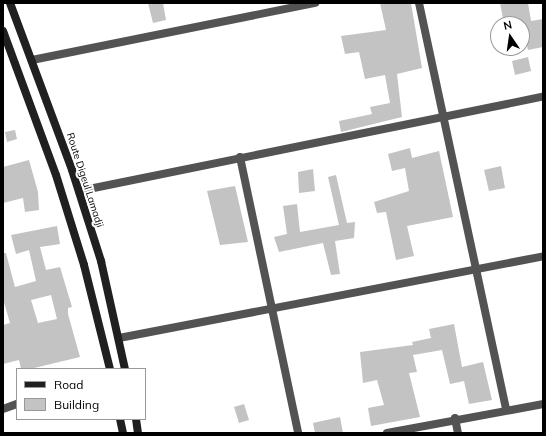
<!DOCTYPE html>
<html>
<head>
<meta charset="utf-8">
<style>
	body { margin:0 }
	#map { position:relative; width:546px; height:436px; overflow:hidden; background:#fff; font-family:Mulish,sans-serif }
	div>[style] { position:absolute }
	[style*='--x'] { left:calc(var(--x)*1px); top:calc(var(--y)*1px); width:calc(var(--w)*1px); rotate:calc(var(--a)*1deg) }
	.building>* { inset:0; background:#c3c3c3 }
	.street>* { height:8px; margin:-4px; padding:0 4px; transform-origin:4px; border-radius:4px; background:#535353 }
	.secondary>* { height:8px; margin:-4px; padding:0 4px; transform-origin:4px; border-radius:4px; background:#202020 }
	span { translate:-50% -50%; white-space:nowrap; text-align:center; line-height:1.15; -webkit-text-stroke:4px #fff; paint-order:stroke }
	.street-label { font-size:10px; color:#000 }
	.frame { position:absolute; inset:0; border:4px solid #000; pointer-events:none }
	.legend { position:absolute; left:16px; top:368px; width:130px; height:52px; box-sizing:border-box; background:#fff; border:1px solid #999; margin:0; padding:5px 7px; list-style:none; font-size:12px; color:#000 }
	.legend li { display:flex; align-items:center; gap:8px; height:20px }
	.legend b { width:20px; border:1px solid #999 }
	.north { position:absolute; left:490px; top:16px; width:40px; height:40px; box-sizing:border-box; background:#fff; border:1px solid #999; border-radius:50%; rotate:347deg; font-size:11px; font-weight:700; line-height:16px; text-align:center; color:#000 }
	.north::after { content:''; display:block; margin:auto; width:14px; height:18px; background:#000; clip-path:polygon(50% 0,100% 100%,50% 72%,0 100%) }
</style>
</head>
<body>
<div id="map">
	<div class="building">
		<div style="clip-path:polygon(148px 3px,163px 3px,166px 20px,153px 23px)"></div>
		<div style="clip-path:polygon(380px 3px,411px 3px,422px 68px,397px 74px,402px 117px,341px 132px,339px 121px,372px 114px,370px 107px,390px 103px,385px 75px,365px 79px,359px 52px,345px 54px,341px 36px,386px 30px)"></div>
		<div style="clip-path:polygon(500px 3px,528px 3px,531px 21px,543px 19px,543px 47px,528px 50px,522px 24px,504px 24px)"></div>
		<div style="clip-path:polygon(528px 57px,531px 71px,515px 75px,512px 61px)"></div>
		<div style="clip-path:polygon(15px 130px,17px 139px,7px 142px,5px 132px)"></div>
		<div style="clip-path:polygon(410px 148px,412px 158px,439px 151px,453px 217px,407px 226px,414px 256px,396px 260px,386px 212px,377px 213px,374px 202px,409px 191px,405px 168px,392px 171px,388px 154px)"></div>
		<div style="clip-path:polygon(29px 160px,38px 192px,39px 210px,25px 212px,23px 198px,3px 203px,3px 167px)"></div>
		<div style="clip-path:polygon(501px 166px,505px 188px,489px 191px,484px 170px)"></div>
		<div style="clip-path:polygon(313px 169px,315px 191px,299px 193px,298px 172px)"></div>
		<div style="clip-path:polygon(336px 175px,347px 223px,355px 222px,354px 238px,335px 241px,340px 274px,331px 275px,323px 243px,279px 252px,274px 237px,287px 234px,283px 206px,297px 204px,300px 232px,339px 225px,328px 177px)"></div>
		<div style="clip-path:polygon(235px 186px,248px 242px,220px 245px,207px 191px)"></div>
		<div style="clip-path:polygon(evenodd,57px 226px,60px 244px,40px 247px,46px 270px,60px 267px,72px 307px,68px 308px,68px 314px,80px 357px,30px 369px,21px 369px,19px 360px,3px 364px,3px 325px,10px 323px,3px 299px,3px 253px,6px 253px,15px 287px,36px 281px,29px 250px,16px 254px,11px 235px,57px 226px,51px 295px,57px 319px,38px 323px,31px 300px,51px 295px)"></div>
		<div style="clip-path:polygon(454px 324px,462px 367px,483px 362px,492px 400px,469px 404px,464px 381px,450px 384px,442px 350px,413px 355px,417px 372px,409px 373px,420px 417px,371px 426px,368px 408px,384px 405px,377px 380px,363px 383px,360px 352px,413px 345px,412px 342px,431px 338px,429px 329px)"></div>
		<div style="clip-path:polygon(244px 404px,249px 420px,239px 423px,234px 407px)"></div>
		<div style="clip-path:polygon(340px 417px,343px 433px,315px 433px,313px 423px)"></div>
	</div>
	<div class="street">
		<div style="--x:419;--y:3;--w:416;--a:77.9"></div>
		<div style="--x:32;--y:60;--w:289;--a:-11.4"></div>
		<div style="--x:240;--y:157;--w:282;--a:78.1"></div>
		<div style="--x:79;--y:191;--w:473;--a:-11.5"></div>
		<div style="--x:119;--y:338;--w:432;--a:-10.9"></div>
		<div style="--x:3;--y:409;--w:15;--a:-20"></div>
		<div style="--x:455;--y:418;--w:15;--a:79"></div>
		<div style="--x:387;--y:433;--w:159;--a:-10.5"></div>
	</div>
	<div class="secondary">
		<div style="--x:10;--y:3;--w:178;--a:69.6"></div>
		<div style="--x:72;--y:170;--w:96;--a:72.3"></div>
		<div style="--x:101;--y:261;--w:111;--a:77.5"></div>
		<div style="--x:3;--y:31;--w:153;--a:69.8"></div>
		<div style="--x:56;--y:175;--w:94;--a:72.7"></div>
		<div style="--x:84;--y:265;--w:107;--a:76"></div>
		<div style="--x:120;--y:419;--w:14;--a:78"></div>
		<div style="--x:136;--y:419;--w:14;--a:82"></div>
	</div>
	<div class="street-label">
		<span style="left:85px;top:180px;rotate:72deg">Route Digeul Lamadji</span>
	</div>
	<div class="frame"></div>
	<ul class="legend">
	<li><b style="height:5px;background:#202020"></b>Road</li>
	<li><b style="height:11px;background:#c3c3c3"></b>Building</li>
	</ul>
	<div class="north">N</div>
</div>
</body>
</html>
